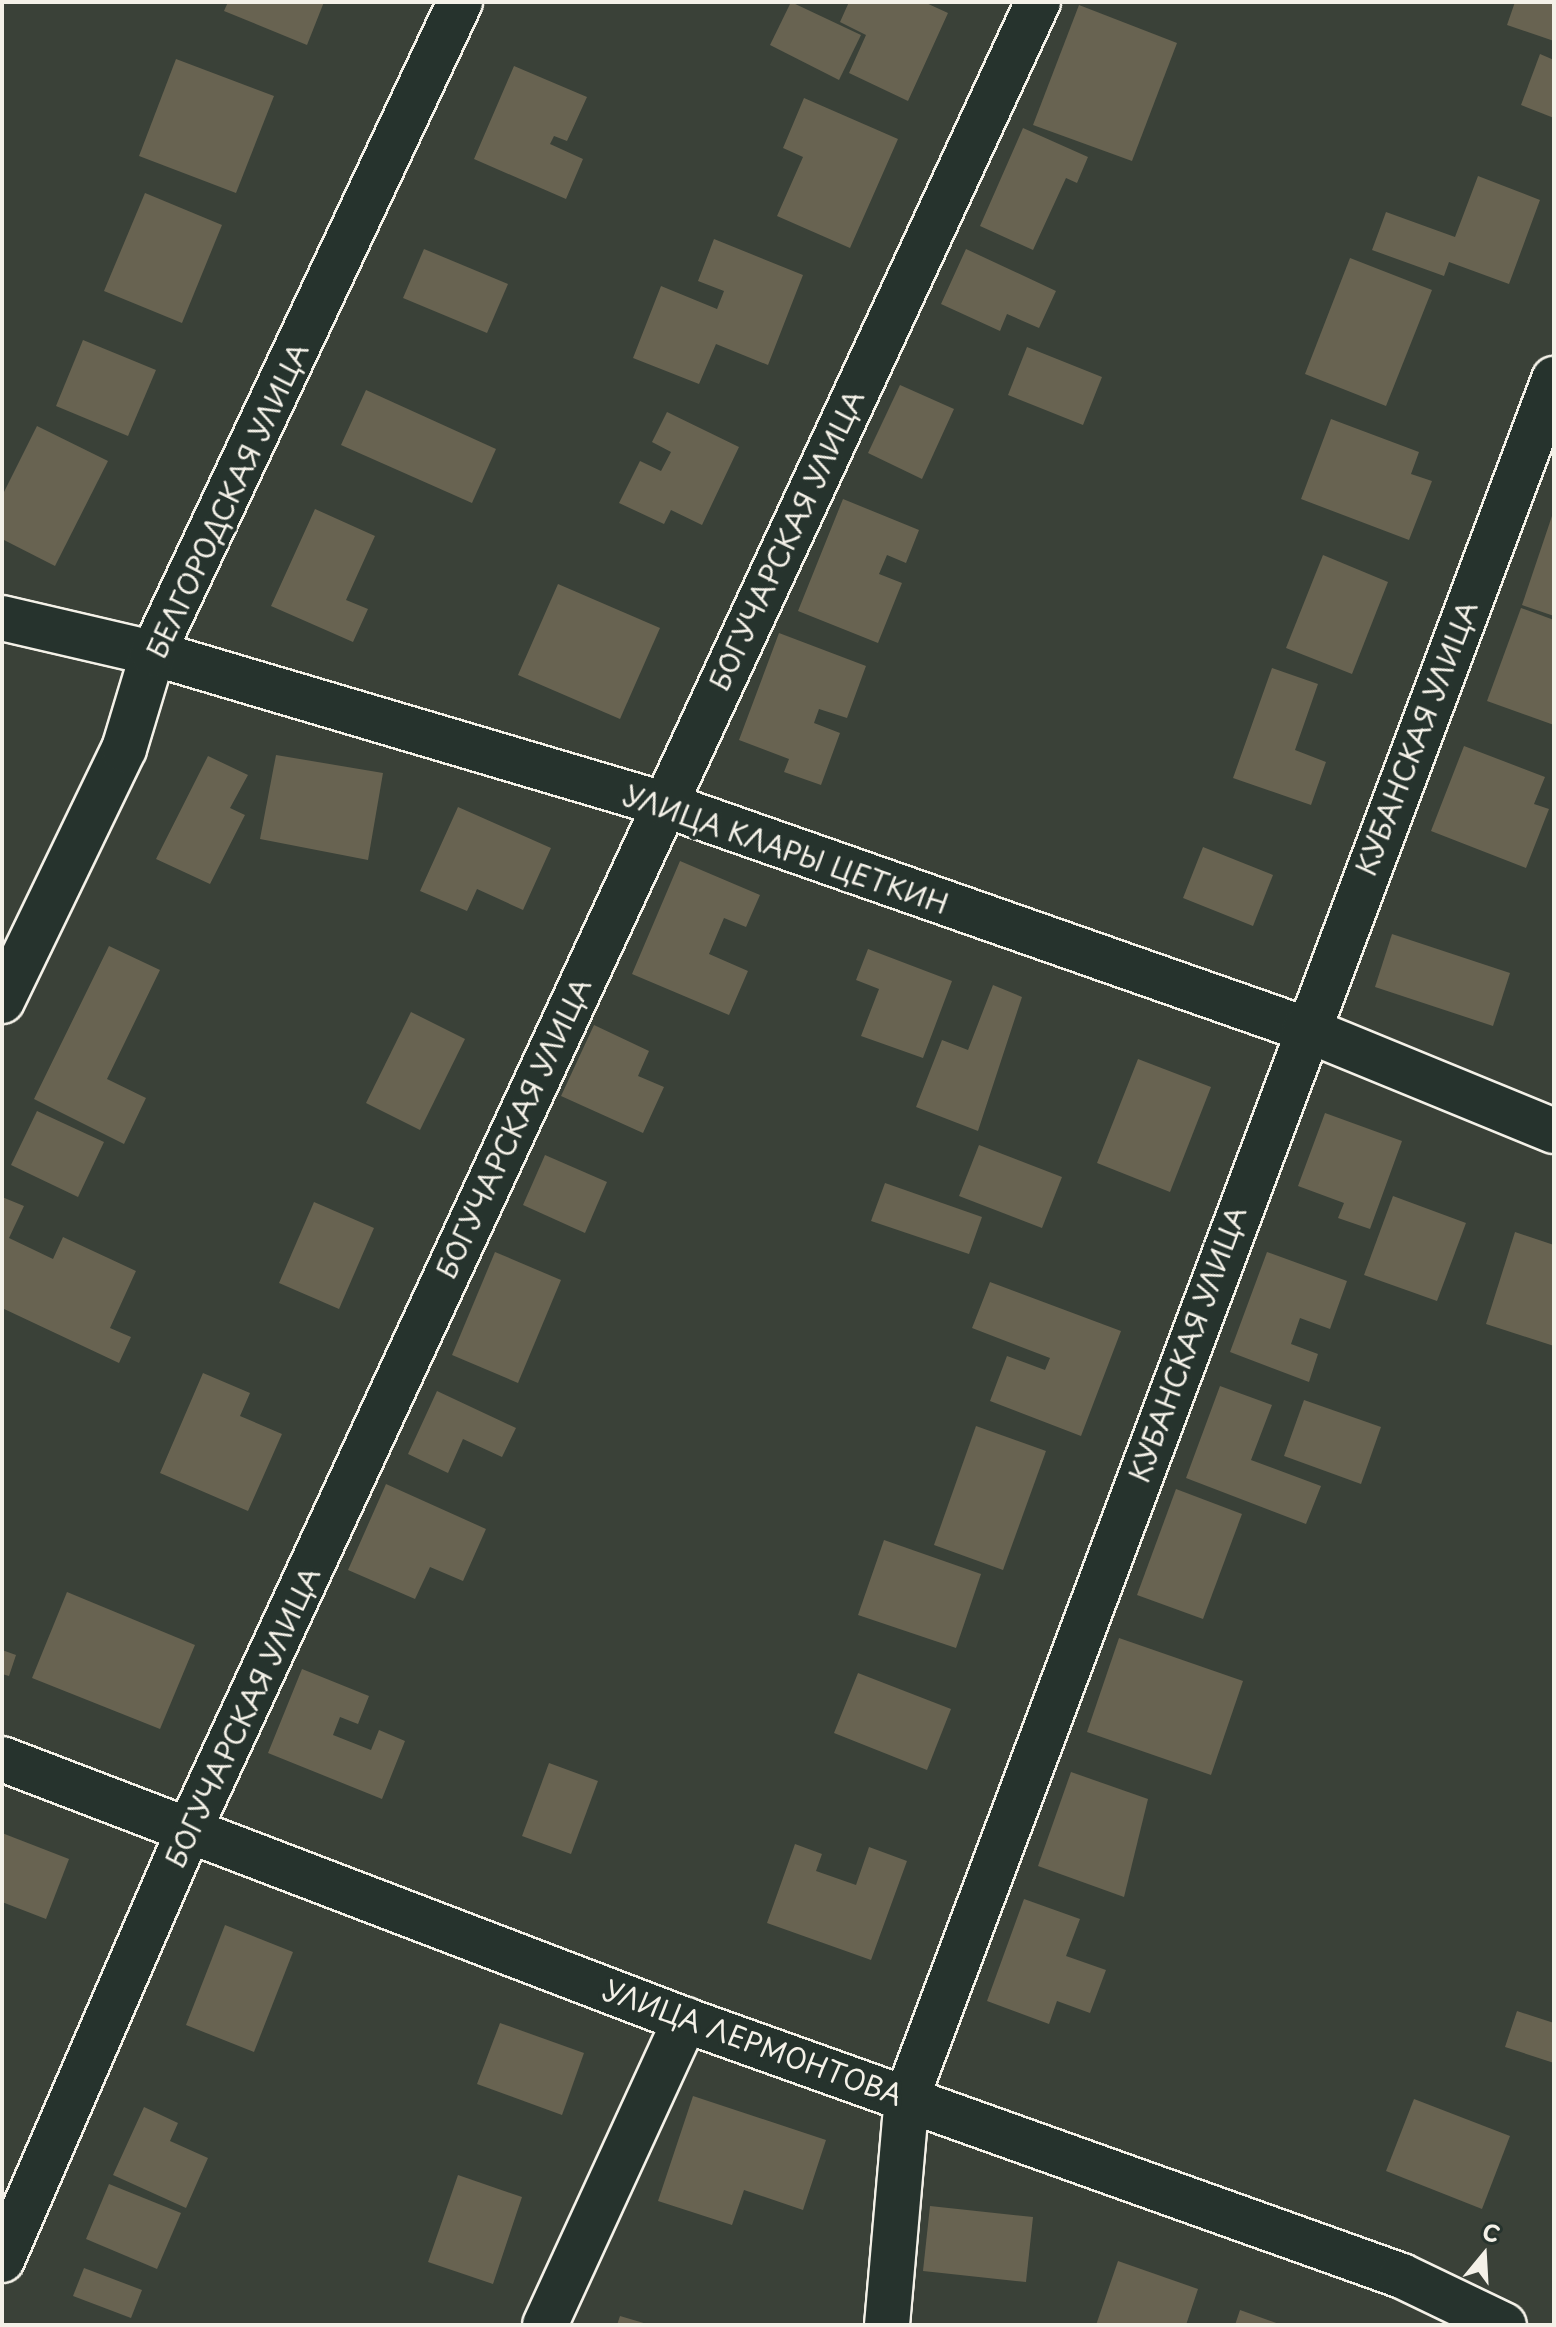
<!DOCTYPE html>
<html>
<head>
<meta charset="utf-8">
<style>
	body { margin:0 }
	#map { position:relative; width:1556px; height:2327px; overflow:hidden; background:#3a4138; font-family:"Playpen Sans",sans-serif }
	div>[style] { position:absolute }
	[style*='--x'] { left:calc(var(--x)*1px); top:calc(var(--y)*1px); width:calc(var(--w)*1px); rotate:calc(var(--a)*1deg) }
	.building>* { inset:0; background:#686351 }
	.roads { filter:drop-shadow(2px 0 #f4f1e8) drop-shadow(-2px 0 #f4f1e8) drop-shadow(0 2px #f4f1e8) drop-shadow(0 -2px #f4f1e8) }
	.minor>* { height:44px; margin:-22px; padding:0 22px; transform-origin:22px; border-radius:22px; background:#26332d }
	.tertiary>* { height:44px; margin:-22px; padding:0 22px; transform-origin:22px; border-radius:22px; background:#26332d }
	span { translate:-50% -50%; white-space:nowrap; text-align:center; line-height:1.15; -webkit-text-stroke:8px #26332d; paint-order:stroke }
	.street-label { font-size:28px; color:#f4f1e8 }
	.frame { position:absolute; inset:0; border:4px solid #f4f1e8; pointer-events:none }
	.north { position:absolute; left:1444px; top:2215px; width:80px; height:80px; -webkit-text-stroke:6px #26332d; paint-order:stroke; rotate:18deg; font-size:22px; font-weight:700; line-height:32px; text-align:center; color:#f4f1e8 }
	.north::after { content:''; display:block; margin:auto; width:28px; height:36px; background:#f4f1e8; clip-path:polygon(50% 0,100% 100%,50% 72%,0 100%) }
</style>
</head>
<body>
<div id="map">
	<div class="building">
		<div style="clip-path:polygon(228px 2px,324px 2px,307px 45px,224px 11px)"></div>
		<div style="clip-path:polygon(791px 2px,861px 35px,839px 80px,770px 45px)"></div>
		<div style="clip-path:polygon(849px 2px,924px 2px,948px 13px,908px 101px,849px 73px,866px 35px,840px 22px)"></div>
		<div style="clip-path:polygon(1515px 2px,1554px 2px,1554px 41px,1507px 25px)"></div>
		<div style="clip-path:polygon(1079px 5px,1177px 43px,1132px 161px,1033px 125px)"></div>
		<div style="clip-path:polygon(1540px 54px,1554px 60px,1554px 118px,1521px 105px)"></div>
		<div style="clip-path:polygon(176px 59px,274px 96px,236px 193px,139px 156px)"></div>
		<div style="clip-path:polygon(514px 66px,587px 97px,567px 141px,554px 136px,550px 144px,583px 159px,566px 199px,474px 159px)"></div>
		<div style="clip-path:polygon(804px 98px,898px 139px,850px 248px,777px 216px,803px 157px,783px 148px)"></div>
		<div style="clip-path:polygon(1023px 128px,1088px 157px,1077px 183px,1066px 178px,1033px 250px,980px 226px)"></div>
		<div style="clip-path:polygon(1478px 176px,1540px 200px,1509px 284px,1449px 262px,1444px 276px,1372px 250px,1386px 212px,1455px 237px)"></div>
		<div style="clip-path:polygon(145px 193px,222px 225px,182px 323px,104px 291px)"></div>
		<div style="clip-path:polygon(714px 239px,803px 275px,768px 365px,716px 344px,699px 384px,633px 358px,661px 286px,717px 309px,724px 291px,698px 281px)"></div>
		<div style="clip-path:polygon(424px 249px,508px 284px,487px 333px,403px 298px)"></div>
		<div style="clip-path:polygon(966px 249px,1056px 291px,1039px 328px,1007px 314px,1000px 331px,941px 304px)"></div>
		<div style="clip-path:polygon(1350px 258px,1432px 290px,1386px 406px,1305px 374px)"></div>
		<div style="clip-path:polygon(83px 340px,156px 370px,128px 436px,56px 406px)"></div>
		<div style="clip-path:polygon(1027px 347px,1102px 377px,1083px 425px,1008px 395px)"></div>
		<div style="clip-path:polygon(900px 385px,954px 409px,922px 479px,868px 453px)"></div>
		<div style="clip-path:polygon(366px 390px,496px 449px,472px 503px,341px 445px)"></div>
		<div style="clip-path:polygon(667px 412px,739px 447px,702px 525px,671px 510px,664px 524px,619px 503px,640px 461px,661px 471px,671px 452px,652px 442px)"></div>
		<div style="clip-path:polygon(1331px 419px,1419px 452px,1411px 474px,1432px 481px,1409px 540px,1301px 499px)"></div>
		<div style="clip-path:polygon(37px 426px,108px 461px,55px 566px,2px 539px,2px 496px)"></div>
		<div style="clip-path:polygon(843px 499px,919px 530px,906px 563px,887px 555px,879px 574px,902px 583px,878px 643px,798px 611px)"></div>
		<div style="clip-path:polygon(315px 509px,375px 536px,346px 600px,368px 609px,353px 642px,271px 606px)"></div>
		<div style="clip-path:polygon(1553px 513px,1554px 513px,1554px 616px,1522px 605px)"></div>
		<div style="clip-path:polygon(1323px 555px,1388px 582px,1352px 674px,1286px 648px)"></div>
		<div style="clip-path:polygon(558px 584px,660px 628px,620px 719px,518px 675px)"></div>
		<div style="clip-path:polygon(1521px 608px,1554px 620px,1554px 725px,1487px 701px)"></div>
		<div style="clip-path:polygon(779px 633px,866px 666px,847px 718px,819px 709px,814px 723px,840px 733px,821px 785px,784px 772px,789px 759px,739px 740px)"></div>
		<div style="clip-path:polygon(1272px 668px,1318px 684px,1295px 750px,1326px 762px,1311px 805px,1233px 778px)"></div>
		<div style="clip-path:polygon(1464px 746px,1545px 777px,1534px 804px,1549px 809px,1526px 868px,1431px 831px)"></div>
		<div style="clip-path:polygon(276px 755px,383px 773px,368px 860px,260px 839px)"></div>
		<div style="clip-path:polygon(208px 756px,248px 775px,230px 808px,245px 815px,210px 884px,156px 859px)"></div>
		<div style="clip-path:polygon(458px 807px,551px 848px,523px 910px,477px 889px,467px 911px,420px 891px)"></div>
		<div style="clip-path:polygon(1203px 847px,1273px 875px,1253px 926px,1183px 898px)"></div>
		<div style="clip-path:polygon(680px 861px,760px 895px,746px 927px,724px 918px,709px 954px,748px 971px,729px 1015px,632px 974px)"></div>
		<div style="clip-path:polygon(1392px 934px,1510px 973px,1493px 1026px,1375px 987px)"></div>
		<div style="clip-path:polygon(109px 946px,160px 970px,107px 1079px,146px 1098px,124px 1144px,34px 1099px)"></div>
		<div style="clip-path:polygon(868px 949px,952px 981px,923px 1058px,861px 1036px,879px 989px,856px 980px)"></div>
		<div style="clip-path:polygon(993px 985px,1022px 997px,978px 1131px,916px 1107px,942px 1040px,968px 1050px)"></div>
		<div style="clip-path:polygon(411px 1012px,465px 1039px,420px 1130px,366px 1103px)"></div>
		<div style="clip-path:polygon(594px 1025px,649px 1051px,638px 1076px,664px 1087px,643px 1133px,561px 1096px)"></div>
		<div style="clip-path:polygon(1138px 1059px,1211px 1087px,1170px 1192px,1097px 1163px)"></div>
		<div style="clip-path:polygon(37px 1111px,104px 1142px,78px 1197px,11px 1165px)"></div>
		<div style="clip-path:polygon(1325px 1113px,1402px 1141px,1370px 1229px,1338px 1218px,1344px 1203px,1298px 1186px)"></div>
		<div style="clip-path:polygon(979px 1145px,1062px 1177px,1042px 1228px,959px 1196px)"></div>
		<div style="clip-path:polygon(545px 1155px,607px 1182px,585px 1233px,523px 1205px)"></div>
		<div style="clip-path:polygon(885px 1183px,982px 1217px,969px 1254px,871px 1221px)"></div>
		<div style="clip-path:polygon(1393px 1196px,1466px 1223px,1437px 1301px,1364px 1275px)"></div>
		<div style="clip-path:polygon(2px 1197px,24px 1206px,9px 1238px,53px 1259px,63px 1237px,136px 1271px,110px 1328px,131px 1337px,119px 1363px,2px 1308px)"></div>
		<div style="clip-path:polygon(314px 1202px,374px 1228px,339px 1309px,279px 1283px)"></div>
		<div style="clip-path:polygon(1515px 1232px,1554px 1245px,1554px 1346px,1486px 1324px)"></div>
		<div style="clip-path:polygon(495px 1252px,561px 1280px,518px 1383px,452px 1355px)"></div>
		<div style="clip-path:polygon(1267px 1252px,1347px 1281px,1330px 1329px,1300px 1318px,1291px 1344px,1318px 1354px,1309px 1382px,1230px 1352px)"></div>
		<div style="clip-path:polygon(990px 1282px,1121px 1331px,1081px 1436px,990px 1401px,1007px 1356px,1045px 1370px,1050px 1358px,972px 1328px)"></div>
		<div style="clip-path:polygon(203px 1373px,250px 1393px,240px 1416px,282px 1434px,248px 1511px,160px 1473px)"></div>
		<div style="clip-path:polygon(1220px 1386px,1272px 1405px,1251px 1460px,1321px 1486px,1306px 1524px,1186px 1478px)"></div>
		<div style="clip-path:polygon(437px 1391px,516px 1428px,502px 1457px,463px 1439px,448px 1473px,408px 1454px)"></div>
		<div style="clip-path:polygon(1304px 1400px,1381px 1427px,1361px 1484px,1284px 1456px)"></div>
		<div style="clip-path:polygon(976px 1426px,1046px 1451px,1003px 1570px,934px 1545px)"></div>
		<div style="clip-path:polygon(386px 1484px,486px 1529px,463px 1581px,430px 1567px,415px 1599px,348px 1570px)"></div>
		<div style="clip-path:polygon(1176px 1489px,1242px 1514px,1203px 1619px,1137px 1595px)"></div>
		<div style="clip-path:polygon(884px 1540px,981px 1574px,956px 1648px,858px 1615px)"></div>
		<div style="clip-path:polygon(67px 1592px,195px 1645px,160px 1729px,32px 1678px)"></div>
		<div style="clip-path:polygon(1119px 1638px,1243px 1681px,1211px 1775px,1087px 1732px)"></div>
		<div style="clip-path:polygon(2px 1650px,16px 1655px,9px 1676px,2px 1674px)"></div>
		<div style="clip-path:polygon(302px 1669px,369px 1696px,358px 1724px,340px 1717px,333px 1735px,371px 1750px,379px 1730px,405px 1741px,382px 1799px,268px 1753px)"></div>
		<div style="clip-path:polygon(858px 1673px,951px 1709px,927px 1770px,834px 1733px)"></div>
		<div style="clip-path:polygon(549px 1763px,598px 1781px,571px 1854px,522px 1836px)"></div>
		<div style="clip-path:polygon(1071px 1772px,1148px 1799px,1124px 1897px,1038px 1866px)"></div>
		<div style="clip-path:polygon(2px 1833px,69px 1859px,46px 1919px,2px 1902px)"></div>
		<div style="clip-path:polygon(795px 1844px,822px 1854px,816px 1871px,856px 1885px,869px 1847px,907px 1861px,871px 1960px,767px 1923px)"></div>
		<div style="clip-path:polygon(1024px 1899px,1080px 1919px,1066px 1956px,1106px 1970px,1090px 2013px,1057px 2001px,1049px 2024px,987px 2001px)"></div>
		<div style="clip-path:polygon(225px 1925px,293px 1952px,254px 2052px,186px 2025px)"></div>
		<div style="clip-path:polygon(1517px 2011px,1554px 2023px,1554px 2063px,1505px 2047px)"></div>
		<div style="clip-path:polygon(500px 2023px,584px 2053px,562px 2115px,477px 2084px)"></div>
		<div style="clip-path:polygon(693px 2096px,826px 2140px,803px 2210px,744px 2190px,732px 2225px,658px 2201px)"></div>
		<div style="clip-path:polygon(1414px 2099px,1510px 2136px,1482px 2209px,1386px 2171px)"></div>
		<div style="clip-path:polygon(144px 2107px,178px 2123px,170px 2141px,208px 2158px,186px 2208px,113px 2175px)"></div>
		<div style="clip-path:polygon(458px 2175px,522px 2197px,493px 2284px,428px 2262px)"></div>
		<div style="clip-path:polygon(109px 2184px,181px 2213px,157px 2269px,86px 2239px)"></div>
		<div style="clip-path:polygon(930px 2206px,1033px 2217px,1026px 2282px,923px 2271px)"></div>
		<div style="clip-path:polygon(1118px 2261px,1198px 2289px,1186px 2325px,1096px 2325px)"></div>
		<div style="clip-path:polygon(84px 2268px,142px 2290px,131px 2318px,73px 2296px)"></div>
		<div style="clip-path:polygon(1240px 2310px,1282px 2325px,1235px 2325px)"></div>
		<div style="clip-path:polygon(620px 2316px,647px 2324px,646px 2325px,617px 2325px)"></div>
	</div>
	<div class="roads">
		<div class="minor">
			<div style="--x:2;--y:618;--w:155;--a:13.1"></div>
			<div style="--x:153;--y:653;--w:532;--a:16.49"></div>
			<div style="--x:663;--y:804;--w:680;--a:19.31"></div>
			<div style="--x:1305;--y:1029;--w:269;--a:22.3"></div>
			<div style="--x:2;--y:1001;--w:280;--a:-64.2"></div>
			<div style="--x:124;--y:749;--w:100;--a:-73.2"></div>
			<div style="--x:153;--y:653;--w:720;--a:-64.75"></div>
			<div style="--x:2;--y:2260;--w:469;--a:-66.5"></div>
			<div style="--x:189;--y:1830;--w:2016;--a:-65.09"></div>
			<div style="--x:545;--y:2325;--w:336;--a:-65.3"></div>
			<div style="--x:887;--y:2325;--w:229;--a:-85"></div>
			<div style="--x:907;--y:2097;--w:1836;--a:-69.36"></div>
		</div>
		<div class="tertiary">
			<div style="--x:2;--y:1759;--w:731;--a:20.91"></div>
			<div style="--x:685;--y:2020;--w:761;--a:19.65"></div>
			<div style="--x:1402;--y:2276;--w:113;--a:25.7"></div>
		</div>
	</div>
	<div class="street-label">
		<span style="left:227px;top:500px;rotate:-65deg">БЕЛГОРОДСКАЯ УЛИЦА</span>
		<span style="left:786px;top:540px;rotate:-65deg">БОГУЧАРСКАЯ УЛИЦА</span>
		<span style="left:1416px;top:738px;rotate:-69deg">КУБАНСКАЯ УЛИЦА</span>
		<span style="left:786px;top:849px;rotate:19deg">УЛИЦА КЛАРЫ ЦЕТКИН</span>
		<span style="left:513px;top:1128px;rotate:-65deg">БОГУЧАРСКАЯ УЛИЦА</span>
		<span style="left:1187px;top:1344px;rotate:-70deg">КУБАНСКАЯ УЛИЦА</span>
		<span style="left:242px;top:1717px;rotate:-65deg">БОГУЧАРСКАЯ УЛИЦА</span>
		<span style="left:753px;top:2042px;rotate:20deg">УЛИЦА ЛЕРМОНТОВА</span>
	</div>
	<div class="frame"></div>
	<div class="north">С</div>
</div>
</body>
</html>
